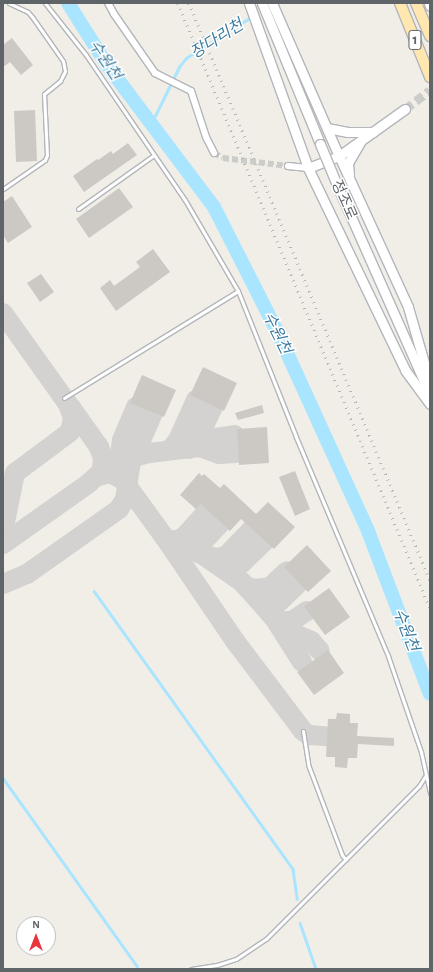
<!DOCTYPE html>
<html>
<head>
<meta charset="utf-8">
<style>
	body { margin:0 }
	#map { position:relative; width:433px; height:972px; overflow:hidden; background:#f1eee8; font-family:"Alegreya Sans","Noto Sans KR",sans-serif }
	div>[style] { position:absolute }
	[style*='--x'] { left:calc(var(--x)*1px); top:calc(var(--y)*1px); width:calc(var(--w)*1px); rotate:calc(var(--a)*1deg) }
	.stream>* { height:2.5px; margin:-1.25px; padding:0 1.25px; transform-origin:1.25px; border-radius:1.25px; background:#aae5ff }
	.river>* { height:14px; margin:-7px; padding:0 7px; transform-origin:7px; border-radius:7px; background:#aae5ff }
	.taxiway>* { height:20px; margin:-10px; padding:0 10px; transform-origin:10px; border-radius:10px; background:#d4d2d0 }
	.building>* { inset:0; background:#ccc9c5 }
	.street-tunnel>* { height:6px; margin-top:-3px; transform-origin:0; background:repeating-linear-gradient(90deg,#ccccc8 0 6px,transparent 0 9px) }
	.secondary-tunnel>* { height:9px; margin-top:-4.5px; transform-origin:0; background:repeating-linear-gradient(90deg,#ccccc8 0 9px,transparent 0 13.5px) }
	.roads { filter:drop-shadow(1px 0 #b3b6ba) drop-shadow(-1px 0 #b3b6ba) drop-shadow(0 1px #b3b6ba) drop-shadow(0 -1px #b3b6ba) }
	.lane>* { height:3px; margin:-1.5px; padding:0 1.5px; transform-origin:1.5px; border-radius:1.5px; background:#fff }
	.street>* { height:6px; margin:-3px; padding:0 3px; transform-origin:3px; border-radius:3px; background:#fff }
	.secondary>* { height:9px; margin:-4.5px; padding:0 4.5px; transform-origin:4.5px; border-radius:4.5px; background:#fff }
	.primary>* { height:10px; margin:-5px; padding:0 5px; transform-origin:5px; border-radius:5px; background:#ffe7af }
	.rail>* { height:2.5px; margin-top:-1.25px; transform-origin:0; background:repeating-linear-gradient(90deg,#b6b7b8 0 1px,transparent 0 6px) }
	.bridges { filter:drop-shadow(1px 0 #b4b8bc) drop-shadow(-1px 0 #b4b8bc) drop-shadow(0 1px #b4b8bc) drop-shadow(0 -1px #b4b8bc) }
	.secondary-bridge>* { height:9px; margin:-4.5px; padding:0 4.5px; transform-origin:4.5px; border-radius:4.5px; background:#fff }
	span { translate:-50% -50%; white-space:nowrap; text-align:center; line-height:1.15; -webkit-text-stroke:3px #fff; paint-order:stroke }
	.shield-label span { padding:1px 3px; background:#fff; border:1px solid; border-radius:3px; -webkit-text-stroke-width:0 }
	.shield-label { font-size:14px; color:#5f6468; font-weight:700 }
	.street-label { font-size:15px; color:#5f6468 }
	.water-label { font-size:16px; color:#3f7ca1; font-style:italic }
	.frame { position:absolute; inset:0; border:4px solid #5f6468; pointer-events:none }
	.north { position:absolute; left:16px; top:916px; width:40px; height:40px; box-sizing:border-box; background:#fff; border:1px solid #bfc1c3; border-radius:50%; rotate:0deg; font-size:11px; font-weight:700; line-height:16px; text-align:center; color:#5f6468 }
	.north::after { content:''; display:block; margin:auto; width:14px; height:18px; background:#ea353f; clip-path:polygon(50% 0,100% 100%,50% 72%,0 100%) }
</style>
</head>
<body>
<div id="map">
	<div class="stream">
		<div style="--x:151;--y:124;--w:64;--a:-63.8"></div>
		<div style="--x:179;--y:67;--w:11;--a:-52"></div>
		<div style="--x:186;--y:58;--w:77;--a:-32.2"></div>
		<div style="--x:94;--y:591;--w:342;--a:54.4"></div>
		<div style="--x:293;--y:869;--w:30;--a:82"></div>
		<div style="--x:3;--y:778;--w:231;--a:54.5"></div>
		<div style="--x:300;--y:923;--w:49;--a:70.8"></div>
	</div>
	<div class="river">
		<div style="--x:68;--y:3;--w:73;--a:57.8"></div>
		<div style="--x:107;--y:65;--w:178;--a:53"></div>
		<div style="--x:214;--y:207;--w:139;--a:63.1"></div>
		<div style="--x:277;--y:331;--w:220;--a:65.5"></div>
		<div style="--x:368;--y:531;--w:174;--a:69.2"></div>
	</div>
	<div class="taxiway">
		<div style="--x:3;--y:313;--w:112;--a:54.5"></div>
		<div style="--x:68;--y:404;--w:15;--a:70"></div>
		<div style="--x:73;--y:418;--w:14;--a:102"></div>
		<div style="--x:70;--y:432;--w:69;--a:143.3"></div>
		<div style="--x:15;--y:473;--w:60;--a:101.5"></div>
		<div style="--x:200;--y:447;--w:20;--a:20"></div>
		<div style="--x:219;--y:454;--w:17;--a:-3"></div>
		<div style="--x:189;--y:449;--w:11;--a:-45"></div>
		<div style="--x:197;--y:441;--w:38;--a:-65"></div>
		<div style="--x:170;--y:450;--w:13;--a:-51"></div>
		<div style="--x:178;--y:440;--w:44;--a:-65.8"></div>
		<div style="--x:125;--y:459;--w:25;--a:-14"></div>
		<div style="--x:149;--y:453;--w:51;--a:-6.7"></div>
		<div style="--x:200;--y:447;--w:18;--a:-29"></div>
		<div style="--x:216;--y:438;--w:19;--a:-9"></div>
		<div style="--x:120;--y:473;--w:11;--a:-95"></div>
		<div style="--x:119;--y:462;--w:22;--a:-82"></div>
		<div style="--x:122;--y:440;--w:36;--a:-67"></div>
		<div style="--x:98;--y:476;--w:12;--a:-14"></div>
		<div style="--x:110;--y:473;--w:15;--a:28"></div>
		<div style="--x:123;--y:480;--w:72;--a:54.1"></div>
		<div style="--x:165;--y:538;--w:125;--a:55.8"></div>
		<div style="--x:235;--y:641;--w:113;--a:52.9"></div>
		<div style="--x:303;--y:731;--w:7;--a:34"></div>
		<div style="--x:309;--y:735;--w:16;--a:4"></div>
		<div style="--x:165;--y:538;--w:42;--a:24.1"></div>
		<div style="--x:203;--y:555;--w:47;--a:34.7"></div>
		<div style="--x:242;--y:582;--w:48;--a:48.4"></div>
		<div style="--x:274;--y:618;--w:52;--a:57.5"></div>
		<div style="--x:170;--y:541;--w:7;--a:-8"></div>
		<div style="--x:177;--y:540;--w:8;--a:-23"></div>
		<div style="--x:184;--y:537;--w:38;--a:-48"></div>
		<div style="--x:3;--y:544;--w:105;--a:-35.3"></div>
		<div style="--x:89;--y:483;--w:18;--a:-43"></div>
		<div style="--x:102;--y:471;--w:13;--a:-86"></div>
		<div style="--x:103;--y:458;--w:12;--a:-110"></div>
		<div style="--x:99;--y:447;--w:50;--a:-125.3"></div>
		<div style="--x:187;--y:548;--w:13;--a:-13"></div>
		<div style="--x:200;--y:545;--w:33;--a:-47"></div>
		<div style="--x:204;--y:555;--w:13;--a:13"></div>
		<div style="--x:217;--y:558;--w:9;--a:-13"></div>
		<div style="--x:226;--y:556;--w:39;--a:-46"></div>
		<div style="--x:219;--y:565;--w:14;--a:4"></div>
		<div style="--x:233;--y:566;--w:9;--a:-18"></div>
		<div style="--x:242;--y:563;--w:33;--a:-44"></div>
		<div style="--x:3;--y:584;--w:26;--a:-23"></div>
		<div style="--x:27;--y:574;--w:113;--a:-35.2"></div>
		<div style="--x:119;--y:509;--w:12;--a:-59"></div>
		<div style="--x:125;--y:499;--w:36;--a:-81"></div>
		<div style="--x:131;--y:463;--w:55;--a:-66.3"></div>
		<div style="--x:247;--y:587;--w:9;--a:13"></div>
		<div style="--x:256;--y:589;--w:14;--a:-8"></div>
		<div style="--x:270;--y:587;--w:23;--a:-43"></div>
		<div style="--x:261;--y:602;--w:13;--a:9"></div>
		<div style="--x:274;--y:604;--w:5;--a:-22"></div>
		<div style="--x:279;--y:602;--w:28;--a:-44"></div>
		<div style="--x:274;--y:618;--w:8;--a:23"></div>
		<div style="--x:281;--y:621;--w:11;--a:0"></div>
		<div style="--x:292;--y:621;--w:18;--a:-34"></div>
		<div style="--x:281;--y:628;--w:33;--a:23"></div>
		<div style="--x:311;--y:641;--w:13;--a:48"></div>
	</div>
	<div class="building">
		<div style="clip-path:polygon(12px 38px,33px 65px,21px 75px,10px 62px,3px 67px,3px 45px)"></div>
		<div style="clip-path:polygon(35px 110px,37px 161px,16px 162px,14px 111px)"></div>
		<div style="clip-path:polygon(128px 143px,137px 155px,84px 192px,73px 176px,97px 159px,98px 160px,111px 151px,113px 154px)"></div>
		<div style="clip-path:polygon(119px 188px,133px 207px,89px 238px,76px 219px)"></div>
		<div style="clip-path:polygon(12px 196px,32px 227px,8px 243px,3px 235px,3px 202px)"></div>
		<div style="clip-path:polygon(153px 249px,170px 272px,116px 311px,100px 288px,110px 280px,114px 286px,140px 267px,136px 262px)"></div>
		<div style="clip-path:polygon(41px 274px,54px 292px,40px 302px,27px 283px)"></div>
		<div style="clip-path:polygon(203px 367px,237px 383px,224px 411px,190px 395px)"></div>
		<div style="clip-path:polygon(142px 375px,176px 390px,164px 417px,130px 403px)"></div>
		<div style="clip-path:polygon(262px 405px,264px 413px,238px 420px,235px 413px)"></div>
		<div style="clip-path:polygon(267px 427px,269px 463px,239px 465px,237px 429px)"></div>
		<div style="clip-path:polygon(295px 471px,310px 509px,295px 516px,279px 477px)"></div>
		<div style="clip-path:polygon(199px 473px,202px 476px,204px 474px,220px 488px,224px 484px,256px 514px,268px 502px,295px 527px,274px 549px,241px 519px,230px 531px,201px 504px,196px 509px,180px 495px)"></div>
		<div style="clip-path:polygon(307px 545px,331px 571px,308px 592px,284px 567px)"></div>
		<div style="clip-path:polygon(329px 588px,350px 617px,325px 635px,304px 606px)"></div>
		<div style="clip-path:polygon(328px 650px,344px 673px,314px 695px,297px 672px)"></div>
		<div style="clip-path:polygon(337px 713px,350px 714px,350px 723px,358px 723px,357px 736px,394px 738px,394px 746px,358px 744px,357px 758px,348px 758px,347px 768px,335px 767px,335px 757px,326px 757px,328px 719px,336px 719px)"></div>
	</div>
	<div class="street-tunnel">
		<div style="--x:214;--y:153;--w:10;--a:29"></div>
		<div style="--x:223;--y:158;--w:65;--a:7"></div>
	</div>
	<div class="secondary-tunnel">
		<div style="--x:405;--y:109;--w:31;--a:-37"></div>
	</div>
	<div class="roads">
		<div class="lane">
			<div style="--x:45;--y:3;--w:66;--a:51.7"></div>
			<div style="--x:86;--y:55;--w:176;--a:55.7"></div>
			<div style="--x:185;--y:200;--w:105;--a:59.8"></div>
			<div style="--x:238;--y:291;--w:157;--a:68.3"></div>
			<div style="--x:296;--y:437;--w:238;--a:67.2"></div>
			<div style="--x:388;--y:656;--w:102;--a:71"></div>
			<div style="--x:421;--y:752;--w:42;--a:77.6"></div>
			<div style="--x:3;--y:189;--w:51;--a:-34.6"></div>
			<div style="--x:45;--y:160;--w:5;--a:-68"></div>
			<div style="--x:47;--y:155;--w:61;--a:-92.8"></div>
			<div style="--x:44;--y:94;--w:21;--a:-39"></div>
			<div style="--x:60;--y:81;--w:11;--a:-63"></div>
			<div style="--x:65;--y:71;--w:10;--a:-101"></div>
			<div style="--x:63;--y:61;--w:52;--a:-124.9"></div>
			<div style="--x:33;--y:18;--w:8;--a:-130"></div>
			<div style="--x:28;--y:12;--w:21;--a:-155"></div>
			<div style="--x:78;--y:209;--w:93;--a:-35.4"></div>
			<div style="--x:64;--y:398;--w:204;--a:-31.6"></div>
			<div style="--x:303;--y:731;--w:36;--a:81"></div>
			<div style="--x:309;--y:767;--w:94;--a:69.4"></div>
			<div style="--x:342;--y:855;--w:6;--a:51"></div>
			<div style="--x:191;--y:969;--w:26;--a:-9"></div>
			<div style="--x:217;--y:965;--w:20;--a:-18"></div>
			<div style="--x:236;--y:959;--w:36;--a:-34"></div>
			<div style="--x:266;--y:939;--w:216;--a:-45"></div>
			<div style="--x:419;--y:786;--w:13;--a:-58"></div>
		</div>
		<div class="street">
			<div style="--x:108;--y:3;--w:13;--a:61"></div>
			<div style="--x:114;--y:14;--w:72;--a:55.2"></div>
			<div style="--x:155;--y:73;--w:40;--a:26.6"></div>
			<div style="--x:191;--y:91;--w:48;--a:71.9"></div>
			<div style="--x:206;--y:137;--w:18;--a:63"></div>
			<div style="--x:288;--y:166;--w:20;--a:6"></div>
		</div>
		<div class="secondary">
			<div style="--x:249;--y:3;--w:175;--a:70.3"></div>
			<div style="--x:308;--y:168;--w:224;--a:64.3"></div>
			<div style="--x:405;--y:370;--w:42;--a:53.7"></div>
			<div style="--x:262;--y:3;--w:152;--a:67.6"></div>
			<div style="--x:272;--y:3;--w:167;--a:66.4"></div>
			<div style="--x:339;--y:156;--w:166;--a:65.4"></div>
			<div style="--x:408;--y:307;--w:79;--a:73.9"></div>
			<div style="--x:429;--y:3;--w:3;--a:72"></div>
			<div style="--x:327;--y:128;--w:21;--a:11"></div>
			<div style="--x:348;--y:132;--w:25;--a:0"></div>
			<div style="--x:308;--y:168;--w:33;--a:-21"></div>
			<div style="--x:339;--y:156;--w:81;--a:-35.5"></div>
			<div style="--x:349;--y:175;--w:12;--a:-95"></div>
			<div style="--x:348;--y:163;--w:24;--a:-60"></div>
			<div style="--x:337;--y:185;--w:230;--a:66.1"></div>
		</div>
		<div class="primary">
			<div style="--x:400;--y:3;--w:80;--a:67.9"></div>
			<div style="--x:416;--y:3;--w:36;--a:67"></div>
		</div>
	</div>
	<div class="rail">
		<div style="--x:178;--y:3;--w:655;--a:67.39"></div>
		<div style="--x:189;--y:3;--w:625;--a:67.33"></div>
	</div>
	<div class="bridges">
		<div class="secondary-bridge">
			<div style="--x:320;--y:144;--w:44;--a:67.5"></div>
		</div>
	</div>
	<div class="shield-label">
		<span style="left:415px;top:40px">1</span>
	</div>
	<div class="street-label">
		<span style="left:344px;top:200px;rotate:66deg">정조로</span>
	</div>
	<div class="water-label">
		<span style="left:217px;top:39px;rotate:-32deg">장다리천</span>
		<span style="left:105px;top:60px;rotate:56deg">수원천</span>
		<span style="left:277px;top:333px;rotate:64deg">수원천</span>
		<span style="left:406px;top:630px;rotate:69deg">수원천</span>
	</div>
	<div class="frame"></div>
	<div class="north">N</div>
</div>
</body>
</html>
